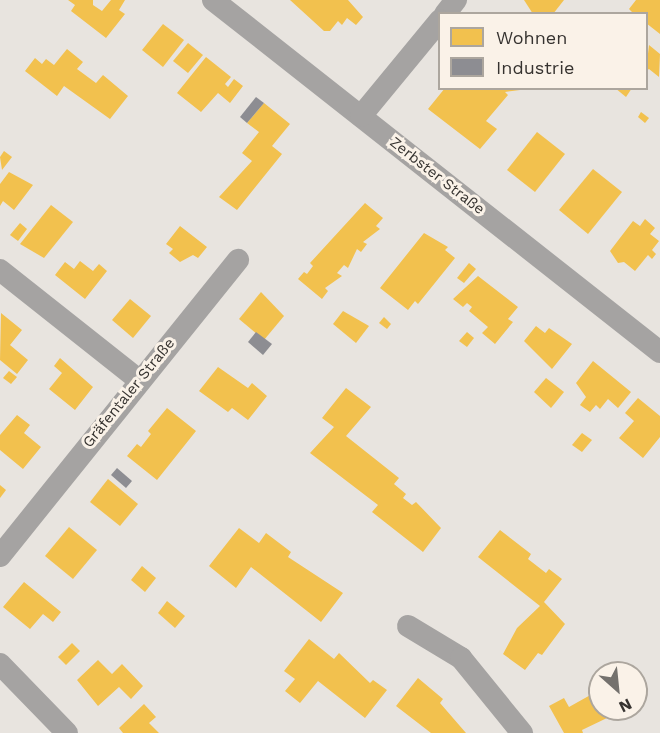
<!DOCTYPE html>
<html>
<head>
<meta charset="utf-8">
<style>
	body { margin:0 }
	#map { position:relative; width:660px; height:733px; overflow:hidden; background:#e8e4df; font-family:"Work Sans",sans-serif }
	div>[style] { position:absolute }
	[style*='--x'] { left:calc(var(--x)*1px); top:calc(var(--y)*1px); width:calc(var(--w)*1px); rotate:calc(var(--a)*1deg) }
	.homes>* { inset:0; background:#f2c14e }
	.industry>* { inset:0; background:#8d8d92 }
	.minor>* { height:22px; margin:-11px; padding:0 11px; transform-origin:11px; border-radius:11px; background:#a5a3a2 }
	span { translate:-50% -50%; white-space:nowrap; text-align:center; line-height:1.15; -webkit-text-stroke:6px #faf2e8; paint-order:stroke }
	.street-label { font-size:15px; color:#363330 }
	.legend { position:absolute; left:438px; top:12px; width:210px; height:78px; box-sizing:border-box; background:#faf2e8; border:2px solid #aca69e; margin:0; padding:8px 10px; list-style:none; font-size:18px; color:#363330 }
	.legend li { display:flex; align-items:center; gap:12px; height:30px }
	.legend b { width:30px; border:2px solid #aca69e }
	.north { position:absolute; left:588px; top:661px; width:60px; height:60px; box-sizing:border-box; background:#faf2e8; border:2px solid #aca69e; border-radius:50%; rotate:153deg; font-size:16px; font-weight:700; line-height:24px; text-align:center; color:#363330 }
	.north::after { content:''; display:block; margin:auto; width:21px; height:27px; background:#74716d; clip-path:polygon(50% 0,100% 100%,50% 72%,0 100%) }
</style>
</head>
<body>
<div id="map">
	<div class="homes">
		<div style="clip-path:polygon(68px 0,93px 0,93px 5px,102px 11px,111px 0,125px 0,119px 10px,125px 14px,106px 38px,71px 11px,75px 5px)"></div>
		<div style="clip-path:polygon(290px 0,348px 0,363px 17px,356px 25px,347px 18px,342px 25px,338px 21px,330px 31px,324px 31px)"></div>
		<div style="clip-path:polygon(524px 0,564px 0,553px 14px,533px 14px)"></div>
		<div style="clip-path:polygon(636px 0,660px 0,660px 34px,646px 23px,646px 14px,634px 14px,629px 9px)"></div>
		<div style="clip-path:polygon(163px 24px,184px 40px,163px 67px,142px 50px)"></div>
		<div style="clip-path:polygon(188px 43px,203px 55px,188px 73px,173px 61px)"></div>
		<div style="clip-path:polygon(649px 45px,660px 54px,659px 77px,649px 69px,646px 71px)"></div>
		<div style="clip-path:polygon(67px 49px,83px 62px,77px 69px,96px 83px,103px 75px,128px 96px,110px 119px,64px 86px,57px 96px,25px 71px,35px 58px,42px 64px,46px 59px,54px 65px)"></div>
		<div style="clip-path:polygon(206px 57px,231px 77px,225px 84px,228px 87px,234px 79px,243px 86px,230px 103px,218px 93px,201px 112px,177px 93px)"></div>
		<div style="clip-path:polygon(445px 88px,520px 88px,520px 90px,505px 92px,508px 95px,486px 121px,497px 129px,480px 149px,428px 109px)"></div>
		<div style="clip-path:polygon(615px 88px,632px 88px,626px 97px)"></div>
		<div style="clip-path:polygon(264px 103px,290px 124px,272px 146px,282px 154px,237px 210px,219px 197px,252px 161px,242px 153px,259px 132px,247px 123px)"></div>
		<div style="clip-path:polygon(641px 112px,649px 118px,645px 123px,638px 117px)"></div>
		<div style="clip-path:polygon(537px 132px,565px 154px,535px 192px,507px 170px)"></div>
		<div style="clip-path:polygon(4px 151px,12px 157px,2px 170px,0 157px)"></div>
		<div style="clip-path:polygon(593px 169px,622px 192px,588px 234px,559px 210px)"></div>
		<div style="clip-path:polygon(9px 172px,33px 185px,14px 210px,3px 201px,0 206px,0 184px)"></div>
		<div style="clip-path:polygon(365px 203px,383px 218px,376px 226px,380px 229px,363px 242px,367px 244px,361px 252px,357px 249px,348px 268px,344px 265px,337px 273px,342px 276px,325px 288px,328px 291px,322px 299px,298px 279px,304px 272px,307px 274px,313px 266px,310px 263px)"></div>
		<div style="clip-path:polygon(51px 205px,73px 222px,44px 258px,20px 244px)"></div>
		<div style="clip-path:polygon(645px 219px,655px 228px,650px 234px,659px 241px,652px 250px,656px 254px,652px 259px,648px 255px,635px 271px,624px 262px,618px 263px,610px 251px,633px 221px,640px 226px)"></div>
		<div style="clip-path:polygon(20px 223px,27px 229px,18px 241px,10px 235px)"></div>
		<div style="clip-path:polygon(180px 226px,207px 247px,198px 258px,193px 255px,180px 262px,169px 253px,173px 249px,166px 244px)"></div>
		<div style="clip-path:polygon(424px 233px,448px 247px,445px 250px,455px 258px,418px 304px,415px 301px,408px 310px,380px 288px)"></div>
		<div style="clip-path:polygon(80px 261px,93px 271px,99px 264px,107px 271px,85px 299px,55px 275px,65px 262px,74px 269px)"></div>
		<div style="clip-path:polygon(469px 263px,476px 269px,464px 283px,457px 278px)"></div>
		<div style="clip-path:polygon(478px 276px,518px 307px,508px 319px,513px 322px,495px 344px,482px 333px,488px 327px,469px 311px,472px 307px,467px 303px,463px 307px,453px 299px)"></div>
		<div style="clip-path:polygon(261px 292px,284px 316px,264px 340px,239px 319px)"></div>
		<div style="clip-path:polygon(130px 299px,151px 316px,133px 338px,112px 320px)"></div>
		<div style="clip-path:polygon(343px 311px,369px 326px,356px 343px,333px 324px)"></div>
		<div style="clip-path:polygon(1px 313px,22px 330px,10px 345px,28px 360px,17px 374px,0 360px)"></div>
		<div style="clip-path:polygon(384px 317px,391px 324px,387px 329px,379px 323px)"></div>
		<div style="clip-path:polygon(536px 326px,545px 333px,549px 328px,572px 344px,552px 369px,524px 341px)"></div>
		<div style="clip-path:polygon(467px 332px,474px 338px,467px 347px,459px 341px)"></div>
		<div style="clip-path:polygon(60px 358px,93px 387px,75px 410px,49px 389px,62px 373px,54px 366px)"></div>
		<div style="clip-path:polygon(593px 361px,631px 392px,618px 408px,608px 399px,600px 409px,596px 405px,590px 412px,580px 405px,586px 397px,576px 383px)"></div>
		<div style="clip-path:polygon(218px 367px,248px 388px,252px 383px,267px 396px,248px 420px,232px 408px,228px 412px,199px 391px)"></div>
		<div style="clip-path:polygon(9px 371px,17px 377px,11px 384px,3px 378px)"></div>
		<div style="clip-path:polygon(546px 378px,564px 392px,551px 408px,534px 392px)"></div>
		<div style="clip-path:polygon(346px 388px,371px 407px,346px 436px,399px 478px,394px 484px,406px 494px,403px 498px,412px 505px,416px 502px,441px 528px,423px 552px,372px 512px,378px 505px,310px 453px,334px 427px,322px 418px)"></div>
		<div style="clip-path:polygon(638px 398px,660px 416px,660px 437px,643px 458px,619px 438px,634px 421px,625px 413px)"></div>
		<div style="clip-path:polygon(167px 408px,196px 431px,157px 480px,127px 456px,137px 444px,141px 447px,151px 434px,148px 431px)"></div>
		<div style="clip-path:polygon(17px 415px,30px 425px,24px 433px,41px 447px,23px 469px,0 450px,0 435px)"></div>
		<div style="clip-path:polygon(582px 433px,592px 440px,582px 452px,572px 445px)"></div>
		<div style="clip-path:polygon(108px 479px,138px 504px,120px 526px,90px 502px)"></div>
		<div style="clip-path:polygon(0 485px,6px 490px,0 498px)"></div>
		<div style="clip-path:polygon(69px 527px,97px 550px,73px 579px,45px 556px)"></div>
		<div style="clip-path:polygon(239px 528px,259px 543px,266px 533px,291px 552px,288px 557px,343px 593px,321px 622px,251px 567px,236px 588px,209px 566px)"></div>
		<div style="clip-path:polygon(500px 530px,531px 554px,528px 559px,546px 573px,549px 569px,562px 579px,544px 602px,565px 624px,542px 655px,538px 653px,525px 670px,503px 654px,517px 628px,540px 606px,478px 557px)"></div>
		<div style="clip-path:polygon(142px 566px,156px 578px,145px 592px,131px 580px)"></div>
		<div style="clip-path:polygon(24px 582px,61px 612px,53px 622px,43px 614px,30px 629px,3px 607px)"></div>
		<div style="clip-path:polygon(167px 601px,185px 616px,175px 628px,158px 613px)"></div>
		<div style="clip-path:polygon(309px 639px,334px 659px,339px 653px,370px 683px,373px 680px,387px 690px,365px 718px,318px 681px,300px 703px,285px 691px,295px 679px,284px 671px)"></div>
		<div style="clip-path:polygon(72px 643px,80px 651px,66px 665px,58px 657px)"></div>
		<div style="clip-path:polygon(98px 660px,112px 674px,122px 664px,143px 686px,131px 699px,119px 687px,98px 706px,77px 680px)"></div>
		<div style="clip-path:polygon(418px 678px,443px 699px,440px 703px,466px 733px,431px 733px,396px 706px)"></div>
		<div style="clip-path:polygon(594px 693px,607px 718px,582px 730px,583px 733px,564px 733px,549px 706px,564px 698px,569px 707px)"></div>
		<div style="clip-path:polygon(144px 704px,156px 717px,149px 723px,159px 733px,123px 733px,119px 728px)"></div>
	</div>
	<div class="industry">
		<div style="clip-path:polygon(256px 97px,264px 103px,247px 123px,240px 117px)"></div>
		<div style="clip-path:polygon(256px 332px,272px 344px,263px 355px,248px 342px)"></div>
		<div style="clip-path:polygon(117px 468px,132px 481px,126px 488px,111px 475px)"></div>
	</div>
	<div class="minor">
		<div style="--x:213;--y:0;--w:569;--a:38.22"></div>
		<div style="--x:445;--y:14;--w:18;--a:-52"></div>
		<div style="--x:361;--y:116;--w:124;--a:-50.5"></div>
		<div style="--x:0;--y:270;--w:177;--a:38.4"></div>
		<div style="--x:0;--y:556;--w:380;--a:-51.2"></div>
		<div style="--x:408;--y:626;--w:62;--a:31.1"></div>
		<div style="--x:461;--y:658;--w:97;--a:50.9"></div>
		<div style="--x:0;--y:664;--w:96;--a:45.8"></div>
	</div>
	<div class="street-label">
		<span style="left:437px;top:176px;rotate:38deg">Zerbster Straße</span>
		<span style="left:129px;top:393px;rotate:-51deg">Gräfentaler Straße</span>
	</div>
	<ul class="legend">
	<li><b style="height:16px;background:#f2c14e"></b>Wohnen</li>
	<li><b style="height:16px;background:#8d8d92"></b>Industrie</li>
	</ul>
	<div class="north">N</div>
</div>
</body>
</html>
